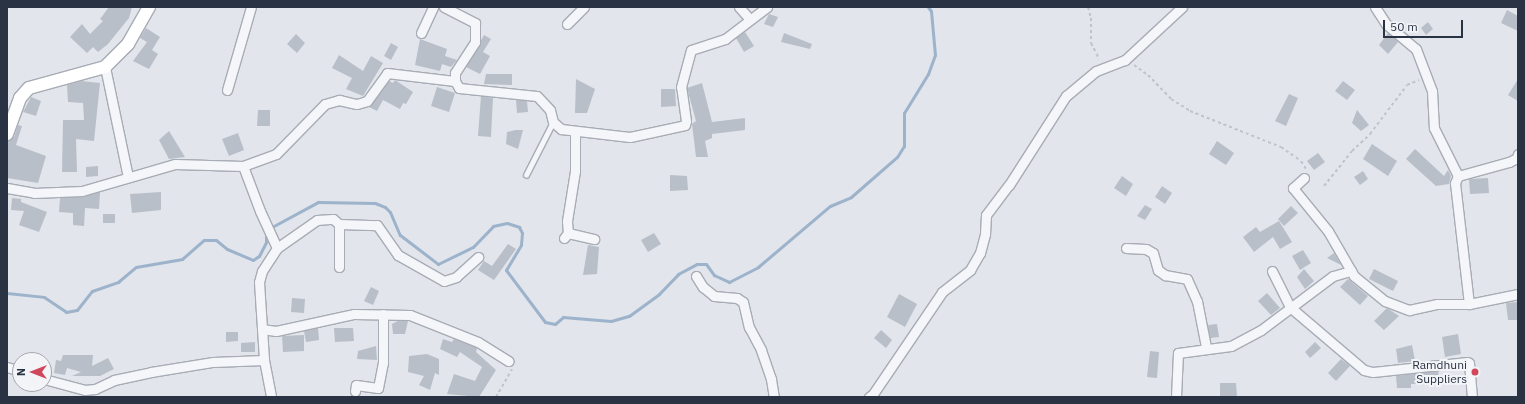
<!DOCTYPE html>
<html>
<head>
<meta charset="utf-8">
<style>
	body { margin:0 }
	#map { position:relative; width:1525px; height:404px; overflow:hidden; background:#e2e5eb; font-family:"IBM Plex Sans",sans-serif }
	div>[style] { position:absolute }
	[style*='--x'] { left:calc(var(--x)*1px); top:calc(var(--y)*1px); width:calc(var(--w)*1px); rotate:calc(var(--a)*1deg) }
	.stream>* { height:3px; margin:-1.5px; padding:0 1.5px; transform-origin:1.5px; border-radius:1.5px; background:#9db3cb }
	.building>* { inset:0; background:#b9bfc8 }
	.path>* { height:2px; margin-top:-1px; transform-origin:0; background:repeating-linear-gradient(90deg,#c0c3ca 0 3px,transparent 0 6px) }
	.roads { filter:drop-shadow(1px 0 #a7acb5) drop-shadow(-1px 0 #a7acb5) drop-shadow(0 1px #a7acb5) drop-shadow(0 -1px #a7acb5) }
	.lane>* { height:4.5px; margin:-2.25px; padding:0 2.25px; transform-origin:2.25px; border-radius:2.25px; background:#f5f6f9 }
	.street>* { height:9px; margin:-4.5px; padding:0 4.5px; transform-origin:4.5px; border-radius:4.5px; background:#f5f6f9 }
	.secondary>* { height:12px; margin:-6px; padding:0 6px; transform-origin:6px; border-radius:6px; background:#fff }
	.dots>* { width:11px; height:11px; translate:-50% -50%; box-sizing:border-box; border:2px solid #f2f4f8; border-radius:50% }
	span { translate:-50% -50%; white-space:nowrap; text-align:center; line-height:1.15; -webkit-text-stroke:4px #f2f4f8; paint-order:stroke }
	.poi-label { font-size:12px; color:#2a3343 }
	.right { translate:-100% -50%; text-align:right }
	.frame { position:absolute; inset:0; border:8px solid #2a3343; pointer-events:none }
	.north { position:absolute; left:12px; top:352px; width:40px; height:40px; box-sizing:border-box; background:#f2f4f8; border:1px solid #a2a7b0; border-radius:50%; rotate:270deg; font-size:11px; font-weight:700; line-height:16px; text-align:center; color:#2a3343 }
	.north::after { content:''; display:block; margin:auto; width:14px; height:18px; background:#d0475b; clip-path:polygon(50% 0,100% 100%,50% 72%,0 100%) }
	.scale { position:absolute; left:1383px; top:20px; width:80px; height:18px; box-sizing:border-box; border:2px solid #2a3343; border-top:0; padding-left:5px; font-size:12px; line-height:14px; white-space:nowrap; color:#2a3343; -webkit-text-stroke:3px #f2f4f8; paint-order:stroke }
</style>
</head>
<body>
<div id="map">
	<div class="stream">
		<div style="--x:270;--y:228;--w:55;--a:-28.4"></div>
		<div style="--x:318;--y:202;--w:57;--a:1"></div>
		<div style="--x:375;--y:203;--w:11;--a:22"></div>
		<div style="--x:385;--y:207;--w:7;--a:45"></div>
		<div style="--x:390;--y:212;--w:25;--a:67"></div>
		<div style="--x:400;--y:235;--w:48;--a:37.3"></div>
		<div style="--x:438;--y:264;--w:39;--a:-26"></div>
		<div style="--x:473;--y:247;--w:29;--a:-46"></div>
		<div style="--x:493;--y:226;--w:14;--a:-12"></div>
		<div style="--x:507;--y:223;--w:13;--a:18"></div>
		<div style="--x:519;--y:227;--w:7;--a:63"></div>
		<div style="--x:522;--y:233;--w:12;--a:95"></div>
		<div style="--x:521;--y:245;--w:29;--a:121"></div>
		<div style="--x:506;--y:270;--w:65;--a:53.1"></div>
		<div style="--x:545;--y:322;--w:10;--a:11"></div>
		<div style="--x:555;--y:324;--w:11;--a:-41"></div>
		<div style="--x:563;--y:317;--w:48;--a:4.8"></div>
		<div style="--x:611;--y:321;--w:19;--a:-16"></div>
		<div style="--x:629;--y:316;--w:37;--a:-36"></div>
		<div style="--x:659;--y:294;--w:28;--a:-46"></div>
		<div style="--x:678;--y:274;--w:21;--a:-28"></div>
		<div style="--x:697;--y:264;--w:9;--a:0"></div>
		<div style="--x:706;--y:264;--w:14;--a:54"></div>
		<div style="--x:714;--y:275;--w:17;--a:25"></div>
		<div style="--x:729;--y:282;--w:33;--a:-27"></div>
		<div style="--x:758;--y:267;--w:94;--a:-40.3"></div>
		<div style="--x:830;--y:206;--w:23;--a:-23"></div>
		<div style="--x:851;--y:197;--w:61;--a:-41"></div>
		<div style="--x:897;--y:157;--w:13;--a:-58"></div>
		<div style="--x:904;--y:146;--w:33;--a:-90"></div>
		<div style="--x:904;--y:113;--w:46;--a:-58.4"></div>
		<div style="--x:928;--y:74;--w:20;--a:-70"></div>
		<div style="--x:935;--y:55;--w:44;--a:-95.2"></div>
		<div style="--x:931;--y:11;--w:5;--a:-127"></div>
		<div style="--x:7;--y:293;--w:37;--a:6"></div>
		<div style="--x:44;--y:297;--w:27;--a:34"></div>
		<div style="--x:66;--y:312;--w:11;--a:-10"></div>
		<div style="--x:77;--y:310;--w:24;--a:-52"></div>
		<div style="--x:92;--y:291;--w:28;--a:-19"></div>
		<div style="--x:118;--y:282;--w:23;--a:-40"></div>
		<div style="--x:136;--y:267;--w:47;--a:-9.9"></div>
		<div style="--x:182;--y:259;--w:29;--a:-41"></div>
		<div style="--x:204;--y:240;--w:12;--a:0"></div>
		<div style="--x:216;--y:240;--w:14;--a:39"></div>
		<div style="--x:227;--y:249;--w:28;--a:23"></div>
		<div style="--x:253;--y:260;--w:7;--a:-34"></div>
		<div style="--x:259;--y:256;--w:16;--a:-63"></div>
		<div style="--x:266;--y:242;--w:10;--a:-90"></div>
	</div>
	<div class="building">
		<div style="clip-path:polygon(109px 7px,132px 7px,129px 18px,108px 44px,98px 52px,93px 47px,87px 53px,70px 37px,82px 24px,90px 34px,103px 21px,100px 19px)"></div>
		<div style="clip-path:polygon(1507px 10px,1518px 16px,1518px 31px,1501px 23px)"></div>
		<div style="clip-path:polygon(769px 14px,778px 17px,773px 27px,764px 24px)"></div>
		<div style="clip-path:polygon(1428px 22px,1433px 29px,1426px 35px,1421px 28px)"></div>
		<div style="clip-path:polygon(146px 28px,160px 37px,152px 50px,158px 54px,149px 69px,133px 61px,147px 42px,140px 38px)"></div>
		<div style="clip-path:polygon(745px 32px,754px 46px,744px 52px,736px 38px)"></div>
		<div style="clip-path:polygon(784px 33px,812px 44px,810px 49px,781px 42px)"></div>
		<div style="clip-path:polygon(1388px 33px,1398px 42px,1388px 54px,1379px 45px)"></div>
		<div style="clip-path:polygon(296px 34px,305px 43px,297px 53px,287px 44px)"></div>
		<div style="clip-path:polygon(484px 35px,491px 39px,483px 52px,490px 56px,480px 74px,466px 67px)"></div>
		<div style="clip-path:polygon(420px 39px,447px 49px,445px 56px,457px 60px,451px 67px,442px 64px,440px 71px,415px 65px)"></div>
		<div style="clip-path:polygon(391px 43px,398px 47px,391px 60px,384px 56px)"></div>
		<div style="clip-path:polygon(339px 55px,363px 71px,371px 56px,383px 63px,363px 96px,346px 89px,352px 78px,332px 68px)"></div>
		<div style="clip-path:polygon(486px 74px,512px 74px,512px 85px,484px 84px)"></div>
		<div style="clip-path:polygon(576px 79px,595px 89px,587px 113px,575px 113px)"></div>
		<div style="clip-path:polygon(1518px 79px,1518px 101px,1508px 95px)"></div>
		<div style="clip-path:polygon(395px 80px,413px 92px,406px 104px,403px 103px,400px 109px,383px 100px,377px 111px,369px 107px,389px 81px,393px 83px)"></div>
		<div style="clip-path:polygon(82px 81px,100px 83px,94px 141px,76px 139px,77px 172px,62px 172px,63px 120px,84px 120px,83px 103px,68px 102px,67px 85px)"></div>
		<div style="clip-path:polygon(1343px 81px,1355px 90px,1347px 100px,1335px 91px)"></div>
		<div style="clip-path:polygon(702px 83px,712px 122px,745px 118px,745px 130px,712px 134px,712px 138px,705px 141px,708px 157px,696px 157px,692px 124px,696px 121px,687px 88px)"></div>
		<div style="clip-path:polygon(437px 87px,455px 93px,449px 112px,431px 106px)"></div>
		<div style="clip-path:polygon(661px 89px,675px 89px,676px 106px,661px 107px)"></div>
		<div style="clip-path:polygon(1289px 94px,1298px 98px,1286px 126px,1275px 121px)"></div>
		<div style="clip-path:polygon(481px 96px,493px 98px,491px 137px,478px 136px)"></div>
		<div style="clip-path:polygon(31px 97px,41px 101px,36px 116px,23px 112px)"></div>
		<div style="clip-path:polygon(516px 100px,527px 101px,528px 112px,517px 113px)"></div>
		<div style="clip-path:polygon(258px 110px,270px 110px,270px 126px,257px 126px)"></div>
		<div style="clip-path:polygon(1357px 110px,1369px 125px,1361px 131px,1352px 123px)"></div>
		<div style="clip-path:polygon(18px 125px,22px 126px,16px 145px,46px 156px,38px 183px,7px 178px,7px 141px,14px 137px)"></div>
		<div style="clip-path:polygon(516px 130px,523px 130px,518px 149px,506px 144px,507px 132px)"></div>
		<div style="clip-path:polygon(169px 131px,185px 157px,169px 159px,159px 140px)"></div>
		<div style="clip-path:polygon(238px 133px,244px 150px,229px 156px,222px 139px)"></div>
		<div style="clip-path:polygon(1217px 141px,1234px 153px,1226px 165px,1209px 154px)"></div>
		<div style="clip-path:polygon(1372px 144px,1397px 161px,1388px 176px,1363px 159px)"></div>
		<div style="clip-path:polygon(1415px 149px,1444px 176px,1448px 170px,1451px 176px,1449px 184px,1436px 186px,1406px 159px)"></div>
		<div style="clip-path:polygon(1318px 153px,1325px 162px,1314px 170px,1307px 161px)"></div>
		<div style="clip-path:polygon(98px 166px,98px 176px,86px 177px,86px 167px)"></div>
		<div style="clip-path:polygon(1363px 171px,1368px 179px,1360px 185px,1354px 177px)"></div>
		<div style="clip-path:polygon(670px 175px,687px 176px,688px 190px,670px 191px)"></div>
		<div style="clip-path:polygon(1122px 176px,1133px 184px,1126px 196px,1114px 188px)"></div>
		<div style="clip-path:polygon(1488px 178px,1489px 193px,1470px 194px,1469px 179px)"></div>
		<div style="clip-path:polygon(1162px 186px,1172px 193px,1165px 204px,1155px 197px)"></div>
		<div style="clip-path:polygon(100px 192px,99px 209px,85px 208px,84px 226px,73px 225px,73px 213px,59px 212px,60px 198px,82px 197px)"></div>
		<div style="clip-path:polygon(161px 192px,161px 210px,132px 213px,130px 194px)"></div>
		<div style="clip-path:polygon(12px 198px,21px 199px,21px 202px,47px 212px,39px 232px,19px 225px,24px 211px,11px 210px)"></div>
		<div style="clip-path:polygon(1145px 205px,1152px 209px,1145px 220px,1137px 216px)"></div>
		<div style="clip-path:polygon(1291px 206px,1298px 213px,1284px 226px,1278px 219px)"></div>
		<div style="clip-path:polygon(103px 214px,115px 214px,115px 223px,103px 223px)"></div>
		<div style="clip-path:polygon(1279px 221px,1292px 242px,1280px 249px,1273px 237px,1254px 252px,1243px 237px,1256px 227px,1260px 232px)"></div>
		<div style="clip-path:polygon(654px 233px,661px 244px,648px 252px,641px 240px)"></div>
		<div style="clip-path:polygon(508px 244px,516px 249px,494px 280px,478px 270px,484px 261px,492px 266px)"></div>
		<div style="clip-path:polygon(588px 245px,599px 247px,597px 274px,583px 275px)"></div>
		<div style="clip-path:polygon(1303px 250px,1311px 263px,1300px 270px,1292px 256px)"></div>
		<div style="clip-path:polygon(1334px 253px,1341px 265px,1327px 258px)"></div>
		<div style="clip-path:polygon(1304px 269px,1314px 281px,1305px 289px,1297px 277px)"></div>
		<div style="clip-path:polygon(1374px 269px,1398px 281px,1393px 291px,1369px 279px)"></div>
		<div style="clip-path:polygon(1348px 279px,1368px 296px,1360px 305px,1340px 287px)"></div>
		<div style="clip-path:polygon(371px 287px,379px 291px,373px 305px,364px 301px)"></div>
		<div style="clip-path:polygon(1267px 293px,1280px 308px,1271px 315px,1258px 301px)"></div>
		<div style="clip-path:polygon(899px 294px,917px 304px,905px 327px,887px 317px)"></div>
		<div style="clip-path:polygon(292px 298px,305px 299px,304px 313px,291px 312px)"></div>
		<div style="clip-path:polygon(1518px 302px,1518px 320px,1508px 320px,1506px 303px)"></div>
		<div style="clip-path:polygon(1387px 308px,1399px 316px,1384px 330px,1374px 321px)"></div>
		<div style="clip-path:polygon(398px 321px,408px 321px,405px 334px,393px 334px,392px 324px)"></div>
		<div style="clip-path:polygon(1217px 324px,1219px 337px,1210px 338px,1208px 325px)"></div>
		<div style="clip-path:polygon(318px 328px,319px 340px,306px 342px,304px 331px)"></div>
		<div style="clip-path:polygon(334px 328px,353px 328px,354px 341px,335px 342px)"></div>
		<div style="clip-path:polygon(881px 330px,892px 340px,886px 348px,874px 338px)"></div>
		<div style="clip-path:polygon(226px 332px,238px 332px,238px 341px,226px 342px)"></div>
		<div style="clip-path:polygon(1458px 334px,1461px 354px,1445px 357px,1442px 337px)"></div>
		<div style="clip-path:polygon(304px 335px,304px 351px,283px 352px,282px 336px)"></div>
		<div style="clip-path:polygon(443px 339px,452px 342px,454px 339px,477px 348px,476px 352px,496px 370px,479px 397px,447px 394px,454px 374px,475px 381px,482px 367px,460px 352px,457px 357px,440px 349px)"></div>
		<div style="clip-path:polygon(255px 342px,255px 352px,241px 352px,241px 343px)"></div>
		<div style="clip-path:polygon(1315px 342px,1321px 348px,1310px 358px,1305px 352px)"></div>
		<div style="clip-path:polygon(1412px 345px,1415px 361px,1398px 363px,1396px 349px)"></div>
		<div style="clip-path:polygon(376px 346px,377px 360px,357px 359px,358px 351px)"></div>
		<div style="clip-path:polygon(1150px 351px,1159px 352px,1157px 378px,1147px 377px)"></div>
		<div style="clip-path:polygon(427px 354px,439px 359px,439px 375px,435px 373px,430px 390px,419px 385px,424px 376px,408px 372px,409px 356px)"></div>
		<div style="clip-path:polygon(63px 355px,93px 355px,92px 366px,108px 358px,114px 369px,100px 376px,72px 376px,81px 372px,67px 368px,65px 375px,54px 373px,56px 360px,61px 361px)"></div>
		<div style="clip-path:polygon(1341px 359px,1350px 366px,1336px 381px,1328px 373px)"></div>
		<div style="clip-path:polygon(1438px 371px,1440px 383px,1411px 384px,1411px 388px,1397px 388px,1396px 376px)"></div>
		<div style="clip-path:polygon(1220px 383px,1236px 383px,1237px 397px,1220px 397px)"></div>
	</div>
	<div class="path">
		<div style="--x:1088;--y:7;--w:11;--a:75"></div>
		<div style="--x:1091;--y:18;--w:25;--a:90"></div>
		<div style="--x:1091;--y:43;--w:18;--a:63"></div>
		<div style="--x:1134;--y:65;--w:17;--a:36"></div>
		<div style="--x:1148;--y:75;--w:33;--a:46"></div>
		<div style="--x:1171;--y:99;--w:22;--a:32"></div>
		<div style="--x:1190;--y:111;--w:98;--a:21.6"></div>
		<div style="--x:1281;--y:147;--w:24;--a:35"></div>
		<div style="--x:1301;--y:161;--w:9;--a:58"></div>
		<div style="--x:1324;--y:186;--w:45;--a:-51.3"></div>
		<div style="--x:1352;--y:151;--w:25;--a:-43"></div>
		<div style="--x:1370;--y:134;--w:61;--a:-52.9"></div>
		<div style="--x:1407;--y:85;--w:13;--a:-23"></div>
		<div style="--x:496;--y:397;--w:32;--a:-60"></div>
	</div>
	<div class="roads">
		<div class="lane">
			<div style="--x:526;--y:175;--w:59;--a:-63"></div>
		</div>
		<div class="street">
			<div style="--x:444;--y:7;--w:35;--a:27"></div>
			<div style="--x:475;--y:23;--w:19;--a:90"></div>
			<div style="--x:475;--y:42;--w:37;--a:123"></div>
			<div style="--x:455;--y:73;--w:8;--a:90"></div>
			<div style="--x:455;--y:81;--w:8;--a:60"></div>
			<div style="--x:459;--y:88;--w:78;--a:5.9"></div>
			<div style="--x:537;--y:96;--w:19;--a:47"></div>
			<div style="--x:550;--y:110;--w:12;--a:76"></div>
			<div style="--x:553;--y:122;--w:11;--a:41"></div>
			<div style="--x:561;--y:129;--w:69;--a:6.6"></div>
			<div style="--x:630;--y:137;--w:56;--a:-12.3"></div>
			<div style="--x:685;--y:125;--w:4;--a:-76"></div>
			<div style="--x:686;--y:121;--w:34;--a:-98"></div>
			<div style="--x:681;--y:87;--w:38;--a:-75"></div>
			<div style="--x:691;--y:50;--w:36;--a:-18"></div>
			<div style="--x:725;--y:39;--w:53;--a:-37.3"></div>
			<div style="--x:739;--y:7;--w:15;--a:48"></div>
			<div style="--x:1375;--y:7;--w:20;--a:57"></div>
			<div style="--x:1386;--y:24;--w:39;--a:40"></div>
			<div style="--x:1416;--y:49;--w:45;--a:69.1"></div>
			<div style="--x:1432;--y:91;--w:37;--a:87"></div>
			<div style="--x:1434;--y:128;--w:54;--a:63.4"></div>
			<div style="--x:1458;--y:176;--w:8;--a:113"></div>
			<div style="--x:1455;--y:183;--w:122;--a:83.4"></div>
			<div style="--x:1469;--y:304;--w:50;--a:-11.5"></div>
			<div style="--x:567;--y:24;--w:24;--a:-45"></div>
			<div style="--x:421;--y:33;--w:29;--a:-65"></div>
			<div style="--x:105;--y:67;--w:112;--a:78.2"></div>
			<div style="--x:227;--y:90;--w:86;--a:-73.9"></div>
			<div style="--x:243;--y:166;--w:48;--a:69.3"></div>
			<div style="--x:260;--y:211;--w:41;--a:65.3"></div>
			<div style="--x:277;--y:248;--w:27;--a:123"></div>
			<div style="--x:262;--y:271;--w:11;--a:105"></div>
			<div style="--x:259;--y:282;--w:78;--a:86.3"></div>
			<div style="--x:264;--y:360;--w:38;--a:79"></div>
			<div style="--x:1458;--y:176;--w:53;--a:-15.4"></div>
			<div style="--x:1509;--y:162;--w:9;--a:-27"></div>
			<div style="--x:1517;--y:158;--w:4;--a:-76"></div>
			<div style="--x:1304;--y:178;--w:15;--a:138"></div>
			<div style="--x:1293;--y:188;--w:55;--a:50.9"></div>
			<div style="--x:1328;--y:231;--w:52;--a:60"></div>
			<div style="--x:1354;--y:276;--w:40;--a:39"></div>
			<div style="--x:1385;--y:301;--w:26;--a:21"></div>
			<div style="--x:1409;--y:310;--w:29;--a:-12"></div>
			<div style="--x:1437;--y:304;--w:32;--a:0"></div>
			<div style="--x:7;--y:188;--w:27;--a:10"></div>
			<div style="--x:34;--y:193;--w:48;--a:-2.4"></div>
			<div style="--x:82;--y:191;--w:97;--a:-16.2"></div>
			<div style="--x:175;--y:164;--w:68;--a:1.7"></div>
			<div style="--x:243;--y:166;--w:35;--a:-20"></div>
			<div style="--x:276;--y:154;--w:70;--a:-45.6"></div>
			<div style="--x:325;--y:104;--w:15;--a:-16"></div>
			<div style="--x:339;--y:100;--w:18;--a:13"></div>
			<div style="--x:357;--y:104;--w:10;--a:-17"></div>
			<div style="--x:367;--y:101;--w:34;--a:-54"></div>
			<div style="--x:387;--y:73;--w:68;--a:6.7"></div>
			<div style="--x:339;--y:224;--w:38;--a:2"></div>
			<div style="--x:377;--y:225;--w:37;--a:55"></div>
			<div style="--x:398;--y:255;--w:53;--a:29.5"></div>
			<div style="--x:444;--y:281;--w:13;--a:-18"></div>
			<div style="--x:456;--y:277;--w:30;--a:-42"></div>
			<div style="--x:568;--y:233;--w:27;--a:13"></div>
			<div style="--x:564;--y:238;--w:6;--a:-51"></div>
			<div style="--x:568;--y:233;--w:12;--a:-95"></div>
			<div style="--x:567;--y:221;--w:51;--a:-80.9"></div>
			<div style="--x:575;--y:171;--w:39;--a:-90"></div>
			<div style="--x:277;--y:248;--w:49;--a:-35"></div>
			<div style="--x:317;--y:220;--w:16;--a:-4"></div>
			<div style="--x:333;--y:219;--w:8;--a:40"></div>
			<div style="--x:339;--y:224;--w:43;--a:90"></div>
			<div style="--x:1126;--y:248;--w:20;--a:3"></div>
			<div style="--x:1146;--y:249;--w:8;--a:30"></div>
			<div style="--x:1153;--y:253;--w:18;--a:74"></div>
			<div style="--x:1158;--y:270;--w:9;--a:36"></div>
			<div style="--x:1165;--y:275;--w:22;--a:10"></div>
			<div style="--x:1187;--y:279;--w:24;--a:66"></div>
			<div style="--x:1197;--y:301;--w:47;--a:78.9"></div>
			<div style="--x:1272;--y:271;--w:40;--a:63.4"></div>
			<div style="--x:1290;--y:307;--w:97;--a:40.4"></div>
			<div style="--x:1364;--y:370;--w:9;--a:13"></div>
			<div style="--x:1373;--y:372;--w:95;--a:-6.1"></div>
			<div style="--x:1467;--y:362;--w:2;--a:27"></div>
			<div style="--x:1469;--y:363;--w:34;--a:85"></div>
			<div style="--x:696;--y:276;--w:13;--a:58"></div>
			<div style="--x:703;--y:287;--w:14;--a:39"></div>
			<div style="--x:714;--y:296;--w:23;--a:5"></div>
			<div style="--x:737;--y:298;--w:7;--a:34"></div>
			<div style="--x:743;--y:302;--w:26;--a:77"></div>
			<div style="--x:749;--y:327;--w:26;--a:62"></div>
			<div style="--x:761;--y:350;--w:31;--a:71"></div>
			<div style="--x:771;--y:379;--w:18;--a:81"></div>
			<div style="--x:262;--y:329;--w:14;--a:8"></div>
			<div style="--x:276;--y:331;--w:80;--a:-12.3"></div>
			<div style="--x:354;--y:314;--w:56;--a:1"></div>
			<div style="--x:410;--y:315;--w:73;--a:21.7"></div>
			<div style="--x:478;--y:342;--w:36;--a:32"></div>
			<div style="--x:7;--y:367;--w:14;--a:17"></div>
			<div style="--x:44;--y:379;--w:42;--a:15"></div>
			<div style="--x:85;--y:390;--w:10;--a:-6"></div>
			<div style="--x:95;--y:389;--w:21;--a:-25"></div>
			<div style="--x:114;--y:380;--w:38;--a:-12"></div>
			<div style="--x:151;--y:372;--w:63;--a:-9.2"></div>
			<div style="--x:213;--y:362;--w:51;--a:-2.2"></div>
			<div style="--x:355;--y:391;--w:6;--a:-81"></div>
			<div style="--x:356;--y:385;--w:22;--a:8"></div>
			<div style="--x:378;--y:388;--w:25;--a:-79"></div>
			<div style="--x:383;--y:363;--w:49;--a:-90"></div>
			<div style="--x:869;--y:397;--w:5;--a:-37"></div>
			<div style="--x:873;--y:394;--w:123;--a:-55.9"></div>
			<div style="--x:942;--y:292;--w:36;--a:-38"></div>
			<div style="--x:970;--y:270;--w:20;--a:-60"></div>
			<div style="--x:980;--y:253;--w:20;--a:-75"></div>
			<div style="--x:985;--y:234;--w:19;--a:-87"></div>
			<div style="--x:986;--y:215;--w:38;--a:-53"></div>
			<div style="--x:1009;--y:185;--w:106;--a:-57.4"></div>
			<div style="--x:1066;--y:96;--w:39;--a:-40"></div>
			<div style="--x:1096;--y:71;--w:31;--a:-21"></div>
			<div style="--x:1125;--y:60;--w:78;--a:-42.9"></div>
			<div style="--x:1176;--y:397;--w:44;--a:-87.4"></div>
			<div style="--x:1178;--y:353;--w:53;--a:-7.5"></div>
			<div style="--x:1231;--y:346;--w:34;--a:-28"></div>
			<div style="--x:1261;--y:330;--w:90;--a:-36.9"></div>
			<div style="--x:1333;--y:276;--w:19;--a:-16"></div>
		</div>
		<div class="secondary">
			<div style="--x:7;--y:134;--w:38;--a:-70"></div>
			<div style="--x:20;--y:98;--w:13;--a:-48"></div>
			<div style="--x:29;--y:88;--w:79;--a:-15.4"></div>
			<div style="--x:105;--y:67;--w:33;--a:-45"></div>
			<div style="--x:128;--y:44;--w:43;--a:-60.4"></div>
		</div>
	</div>
	<div class="dots">
		<div style="left:1475px;top:372px;background:#d0475b"></div>
	</div>
	<div class="poi-label">
		<span class="right" style="left:1467px;top:372px">Ramdhuni<br>Suppliers</span>
	</div>
	<div class="frame"></div>
	<div class="north">N</div>
	<div class="scale">50 m</div>
</div>
</body>
</html>
